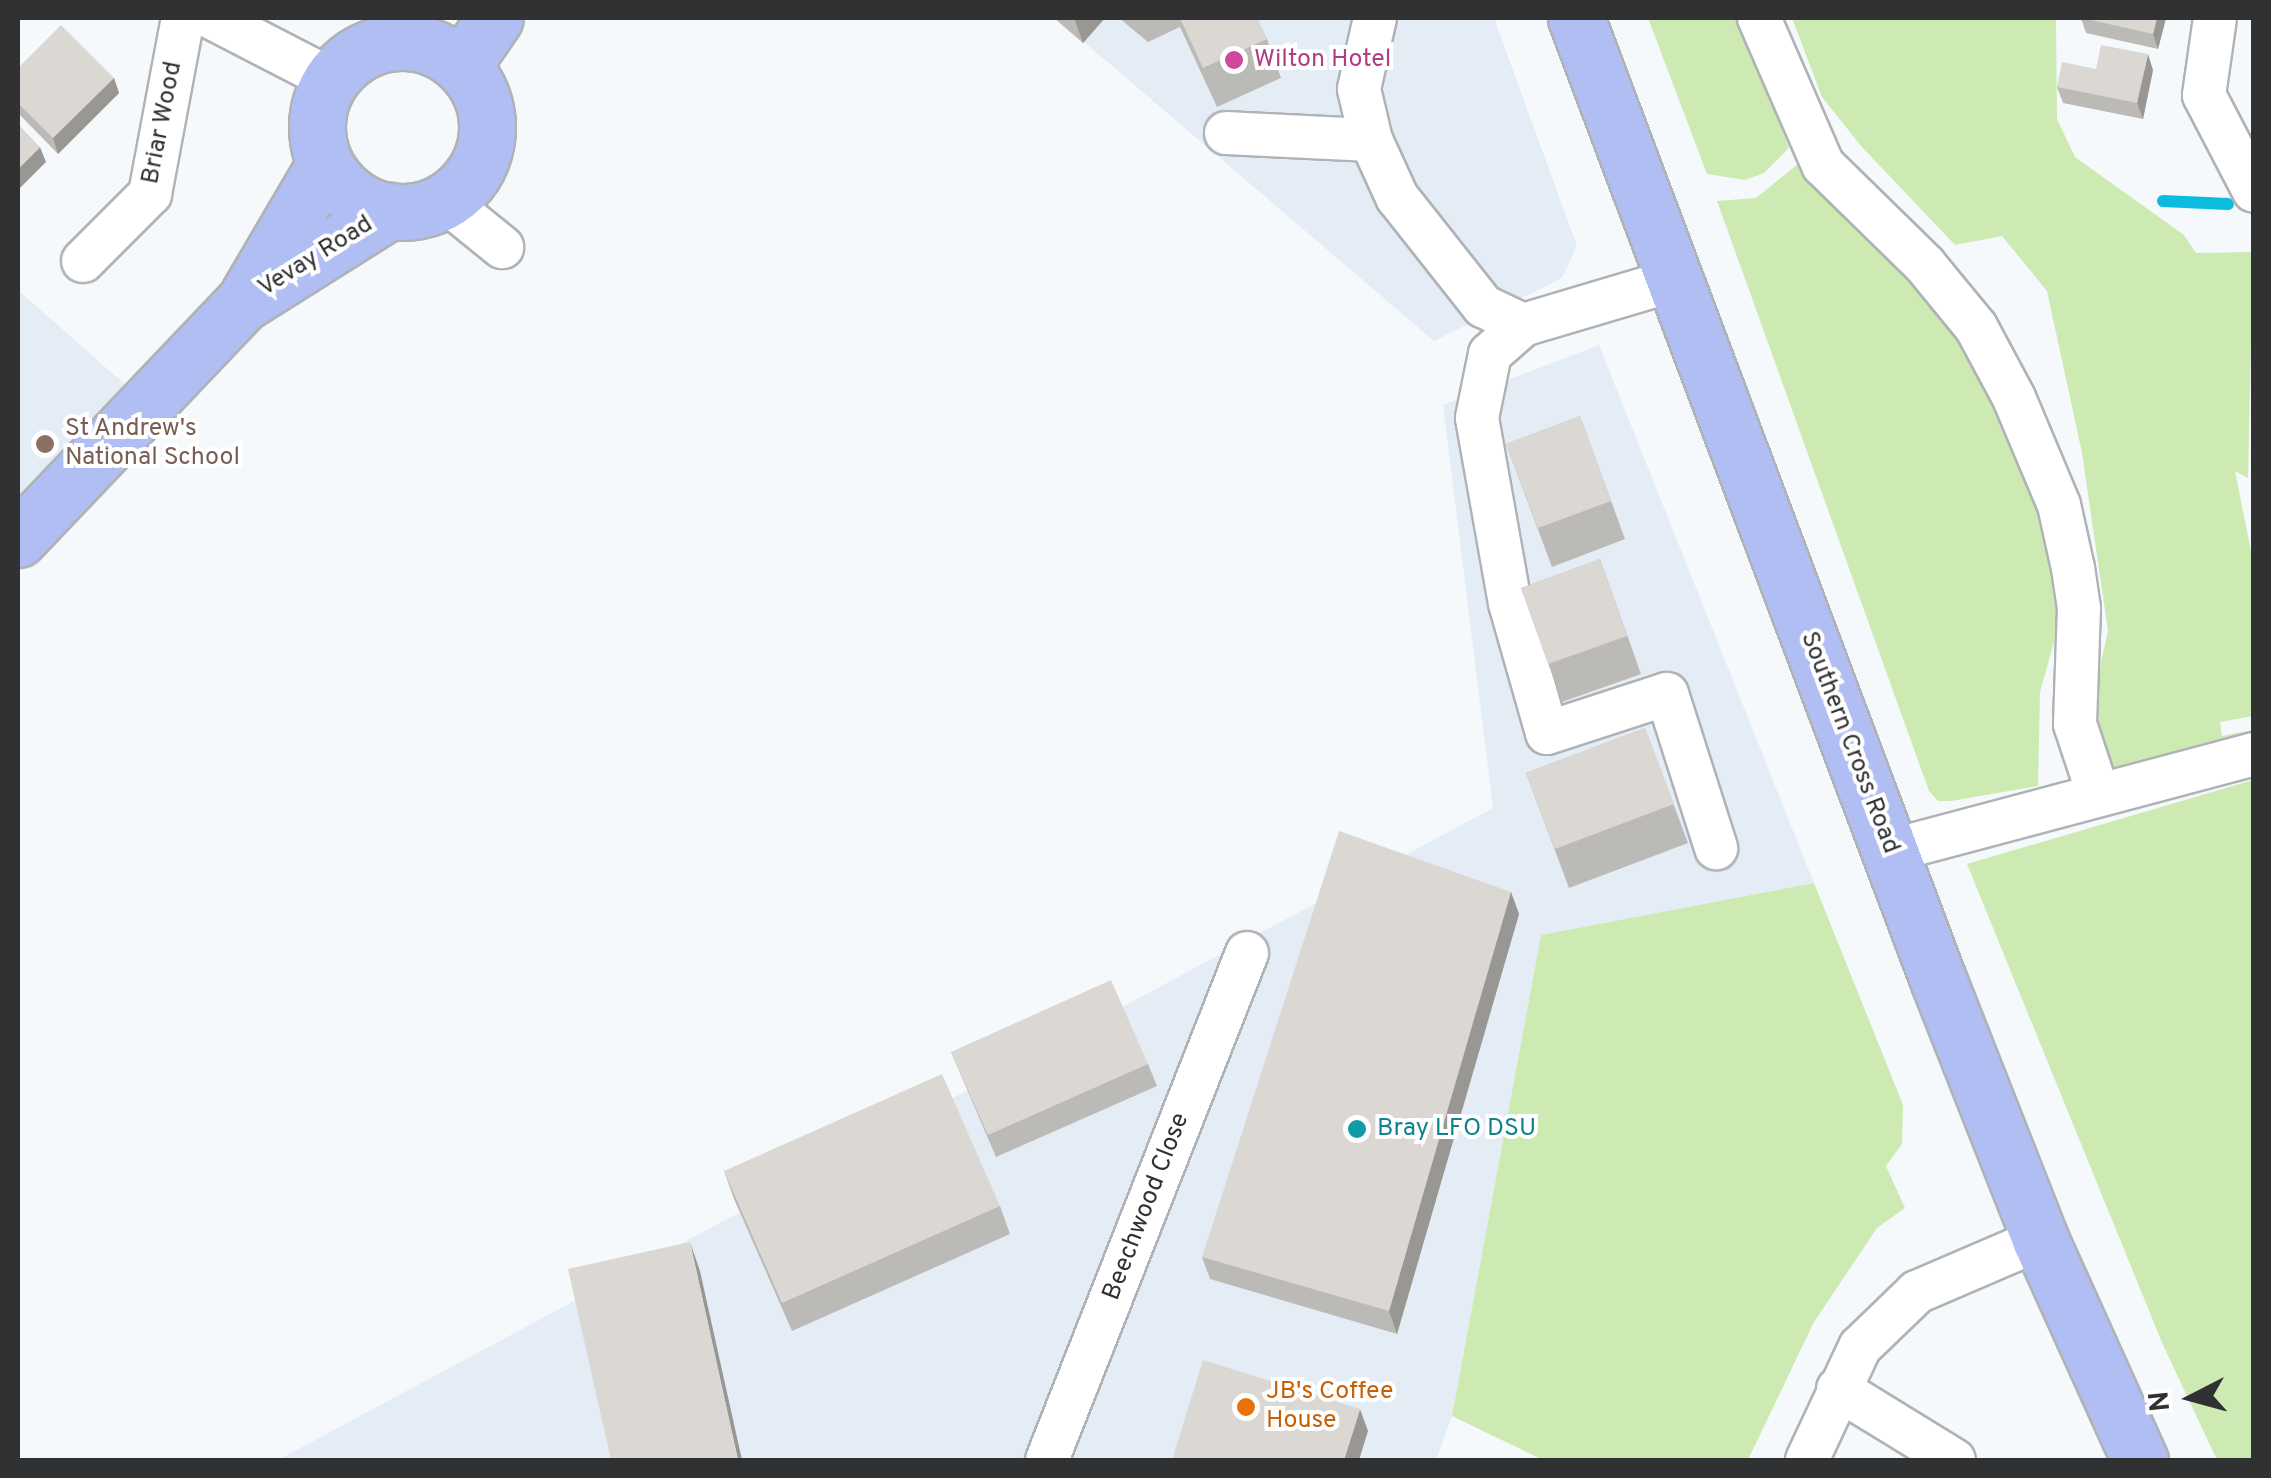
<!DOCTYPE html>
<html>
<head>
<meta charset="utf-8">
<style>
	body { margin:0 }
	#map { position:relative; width:2271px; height:1478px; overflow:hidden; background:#f5f9fc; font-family:Overpass,sans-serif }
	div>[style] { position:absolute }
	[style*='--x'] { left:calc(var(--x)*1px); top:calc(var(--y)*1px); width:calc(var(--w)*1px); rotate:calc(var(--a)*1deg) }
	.built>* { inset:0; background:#e4edf6 }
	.green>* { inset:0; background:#cdeab3 }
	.stream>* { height:12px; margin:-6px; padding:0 6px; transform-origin:6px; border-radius:6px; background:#0bbcde }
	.roads { filter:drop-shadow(2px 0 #afb3b6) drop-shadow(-2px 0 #afb3b6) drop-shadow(0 2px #afb3b6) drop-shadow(0 -2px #afb3b6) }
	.minor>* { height:42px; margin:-21px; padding:0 21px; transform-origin:21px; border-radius:21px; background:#fff }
	.major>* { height:55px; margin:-27.5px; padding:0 27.5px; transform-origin:27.5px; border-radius:27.5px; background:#b1bef4 }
	.major>.ring { margin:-27.5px; padding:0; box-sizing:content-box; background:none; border:55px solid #b1bef4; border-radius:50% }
	.wall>* { inset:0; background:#bcbab6 }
	.shaded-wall>* { inset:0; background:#999794 }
	.building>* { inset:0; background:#dbd8d4 }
	.dots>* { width:28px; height:28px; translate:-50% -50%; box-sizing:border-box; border:5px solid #fff; border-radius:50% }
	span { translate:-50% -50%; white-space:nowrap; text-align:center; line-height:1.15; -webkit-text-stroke:8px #fff; paint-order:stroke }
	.hotel-label { font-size:25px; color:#b23c85 }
	.left { translate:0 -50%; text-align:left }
	.street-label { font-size:25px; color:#303132 }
	.education-label { font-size:25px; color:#785e54 }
	.culture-label { font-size:25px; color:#0d838f }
	.food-label { font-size:25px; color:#c56008 }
	.frame { position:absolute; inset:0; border:20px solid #303132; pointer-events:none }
	.north { position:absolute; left:2141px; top:1348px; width:100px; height:100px; -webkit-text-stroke:8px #fff; paint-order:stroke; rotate:264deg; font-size:28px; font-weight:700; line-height:40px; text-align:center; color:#303132 }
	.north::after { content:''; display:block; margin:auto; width:35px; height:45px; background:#303132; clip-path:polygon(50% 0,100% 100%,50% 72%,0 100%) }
</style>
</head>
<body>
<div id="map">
	<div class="built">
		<div style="clip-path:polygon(1056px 18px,1494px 18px,1577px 246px,1562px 278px,1434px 341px)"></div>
		<div style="clip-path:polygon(18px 290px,129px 388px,18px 500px)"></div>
		<div style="clip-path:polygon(1599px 345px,1814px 883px,1541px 935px,1452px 1416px,1436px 1460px,278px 1460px,1493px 808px,1443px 405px)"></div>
	</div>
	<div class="green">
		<div style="clip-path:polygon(1648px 18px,1740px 18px,1789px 148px,1764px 173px,1745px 180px,1707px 174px)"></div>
		<div style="clip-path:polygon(1792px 18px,2056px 18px,2057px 119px,2075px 157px,2184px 235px,2196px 253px,2253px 252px,2248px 478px,2235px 471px,2253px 561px,2253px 716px,2220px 722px,2222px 736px,2253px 730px,2253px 738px,2106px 772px,2088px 720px,2108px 631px,2082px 453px,2047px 291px,2002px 236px,1955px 245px,1861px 146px,1822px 97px)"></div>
		<div style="clip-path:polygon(1798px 164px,1951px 311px,2031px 464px,2061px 617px,2040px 692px,2038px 786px,1951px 801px,1938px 801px,1929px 791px,1717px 201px,1756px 198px)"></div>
		<div style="clip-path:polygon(2253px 780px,2253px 1460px,2217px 1460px,2163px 1345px,1967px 864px)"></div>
		<div style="clip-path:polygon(1814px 883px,1903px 1105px,1902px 1144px,1886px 1166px,1905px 1208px,1877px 1228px,1814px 1322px,1748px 1460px,1543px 1460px,1452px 1416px,1541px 935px)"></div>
	</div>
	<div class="stream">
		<div style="--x:2163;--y:201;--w:65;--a:2.6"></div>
	</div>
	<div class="roads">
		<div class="minor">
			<div style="--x:212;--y:18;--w:133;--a:27.3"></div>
			<div style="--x:1375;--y:18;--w:73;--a:102.7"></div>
			<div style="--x:1359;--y:89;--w:52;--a:76.8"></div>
			<div style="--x:1371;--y:140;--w:63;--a:65.5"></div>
			<div style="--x:1397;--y:197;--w:139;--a:51.7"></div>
			<div style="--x:1483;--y:306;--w:44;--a:25.4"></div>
			<div style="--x:1523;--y:325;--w:161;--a:-16.6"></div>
			<div style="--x:1759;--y:18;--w:160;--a:66.5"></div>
			<div style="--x:1823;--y:165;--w:143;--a:44.4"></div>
			<div style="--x:1925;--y:265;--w:80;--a:50.6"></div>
			<div style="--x:1976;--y:327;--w:81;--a:61.8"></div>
			<div style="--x:2014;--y:398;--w:116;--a:67.2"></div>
			<div style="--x:2059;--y:505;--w:65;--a:77.5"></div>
			<div style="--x:2073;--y:568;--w:40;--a:81.5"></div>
			<div style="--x:2079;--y:608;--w:116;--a:92"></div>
			<div style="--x:2075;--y:724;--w:73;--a:71.6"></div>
			<div style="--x:2215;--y:18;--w:78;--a:98.1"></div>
			<div style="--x:2204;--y:95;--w:108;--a:62.5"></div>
			<div style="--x:1226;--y:133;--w:145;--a:2.8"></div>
			<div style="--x:444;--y:200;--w:75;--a:39"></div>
			<div style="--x:83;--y:261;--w:95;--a:-45"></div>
			<div style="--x:150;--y:194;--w:179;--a:-79.4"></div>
			<div style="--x:1523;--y:325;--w:44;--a:138.7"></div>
			<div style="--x:1490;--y:354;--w:65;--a:101.5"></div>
			<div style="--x:1477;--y:418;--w:188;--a:79.9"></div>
			<div style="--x:1510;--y:603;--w:135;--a:74.1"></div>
			<div style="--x:1547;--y:733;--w:126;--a:-18"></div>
			<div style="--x:1667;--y:694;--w:162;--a:72.3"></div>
			<div style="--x:1890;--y:851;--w:377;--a:-14.9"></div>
			<div style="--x:1838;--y:1389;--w:136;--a:31.5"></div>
			<div style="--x:1047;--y:1460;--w:545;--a:-68.47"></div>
			<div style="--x:1807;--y:1460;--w:125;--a:-64.9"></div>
			<div style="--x:1860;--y:1347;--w:79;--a:-44"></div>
			<div style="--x:1917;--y:1292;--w:134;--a:-23.3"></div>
		</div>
		<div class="major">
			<div style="--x:1576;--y:18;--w:1030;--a:69.37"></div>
			<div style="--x:1939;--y:982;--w:276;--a:68.5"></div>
			<div style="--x:2040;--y:1239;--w:243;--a:65.7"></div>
			<div class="ring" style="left:317px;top:42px;width:115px;height:115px"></div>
			<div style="--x:462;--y:66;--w:58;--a:-55.5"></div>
			<div style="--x:248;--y:295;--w:152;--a:-59.6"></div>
			<div style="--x:18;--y:539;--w:326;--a:-46.4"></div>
			<div style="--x:243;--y:303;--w:173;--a:-32.2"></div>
		</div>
	</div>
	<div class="wall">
		<div style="clip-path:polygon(1054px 18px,1105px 18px,1083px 43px)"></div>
		<div style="clip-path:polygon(1119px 18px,1257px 18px,1267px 39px,1281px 78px,1217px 107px,1180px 27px,1148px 42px)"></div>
		<div style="clip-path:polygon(2081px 18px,2166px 18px,2158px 49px,2086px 33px)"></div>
		<div style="clip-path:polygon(18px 68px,114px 78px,119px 93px,58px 154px,18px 113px)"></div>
		<div style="clip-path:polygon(2096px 69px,2153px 70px,2143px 119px,2063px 103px,2057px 87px)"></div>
		<div style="clip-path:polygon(1580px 416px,1625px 539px,1552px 567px,1506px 444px)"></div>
		<div style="clip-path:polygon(1600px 559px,1641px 674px,1562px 702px,1521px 588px)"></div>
		<div style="clip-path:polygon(1645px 728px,1688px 843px,1569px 888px,1526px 773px)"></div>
		<div style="clip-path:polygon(1511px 892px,1519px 914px,1397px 1334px,1210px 1279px,1202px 1257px)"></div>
		<div style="clip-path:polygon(951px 1052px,1148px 1064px,1157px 1086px,996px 1157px)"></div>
		<div style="clip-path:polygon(724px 1171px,1000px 1206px,1010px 1234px,792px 1331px,734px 1199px)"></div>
	</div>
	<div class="shaded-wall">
		<div style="clip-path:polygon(1074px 18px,1105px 18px,1083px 43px)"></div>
		<div style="clip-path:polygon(2157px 18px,2166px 18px,2158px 49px,2153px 34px)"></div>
		<div style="clip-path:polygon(2148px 54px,2153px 70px,2143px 119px,2137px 103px)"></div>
		<div style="clip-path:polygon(114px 78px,119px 93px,58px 154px,53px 138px)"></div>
		<div style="clip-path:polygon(40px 147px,46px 162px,18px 190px,18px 169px)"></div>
		<div style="clip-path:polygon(1511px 892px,1519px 914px,1397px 1334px,1389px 1311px)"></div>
		<div style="clip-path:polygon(690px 1242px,700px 1271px,742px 1460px,738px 1460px)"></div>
		<div style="clip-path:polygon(1360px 1409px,1368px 1431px,1359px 1460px,1344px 1460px)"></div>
	</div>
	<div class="building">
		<div style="clip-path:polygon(1180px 18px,1257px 18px,1267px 39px,1203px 68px)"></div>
		<div style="clip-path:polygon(2082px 18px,2157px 18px,2153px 34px)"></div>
		<div style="clip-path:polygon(61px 25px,114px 78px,53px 138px,18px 103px,18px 68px)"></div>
		<div style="clip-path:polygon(2101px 45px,2148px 54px,2137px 103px,2057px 87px,2062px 62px,2096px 69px)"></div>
		<div style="clip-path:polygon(18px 124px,40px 147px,18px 169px)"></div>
		<div style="clip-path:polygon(1580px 416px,1611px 501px,1538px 528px,1506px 444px)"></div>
		<div style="clip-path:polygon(1600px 559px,1627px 636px,1548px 664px,1521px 588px)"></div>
		<div style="clip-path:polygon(1645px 728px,1674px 804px,1555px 849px,1526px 773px)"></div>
		<div style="clip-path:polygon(1339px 831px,1511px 892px,1389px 1311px,1202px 1257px)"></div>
		<div style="clip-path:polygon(1111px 980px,1148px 1064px,988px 1135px,951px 1052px)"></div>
		<div style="clip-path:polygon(942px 1074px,1000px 1206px,782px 1303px,724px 1171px)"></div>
		<div style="clip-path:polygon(690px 1242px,738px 1460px,611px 1460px,568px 1269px)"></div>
		<div style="clip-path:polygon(1203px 1360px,1360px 1409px,1344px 1460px,1172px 1460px)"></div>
	</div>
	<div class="dots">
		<div style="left:1234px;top:60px;background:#d1479c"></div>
		<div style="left:45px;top:444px;background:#8d6e63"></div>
		<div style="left:1357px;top:1129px;background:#0f9aa8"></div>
		<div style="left:1246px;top:1407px;background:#e8710a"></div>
	</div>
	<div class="hotel-label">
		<span class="left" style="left:1254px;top:60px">Wilton Hotel</span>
	</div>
	<div class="street-label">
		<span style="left:163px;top:123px;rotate:-79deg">Briar Wood</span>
		<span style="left:316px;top:257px;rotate:-32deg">Vevay Road</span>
		<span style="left:1849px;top:743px;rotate:69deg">Southern Cross Road</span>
		<span style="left:1147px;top:1207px;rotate:-69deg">Beechwood Close</span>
	</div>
	<div class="education-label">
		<span class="left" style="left:65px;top:444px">St Andrew's<br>National School</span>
	</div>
	<div class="culture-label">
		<span class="left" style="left:1377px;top:1129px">Bray LFO DSU</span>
	</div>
	<div class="food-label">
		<span class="left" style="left:1266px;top:1407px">JB's Coffee<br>House</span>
	</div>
	<div class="frame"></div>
	<div class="north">N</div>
</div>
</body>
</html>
